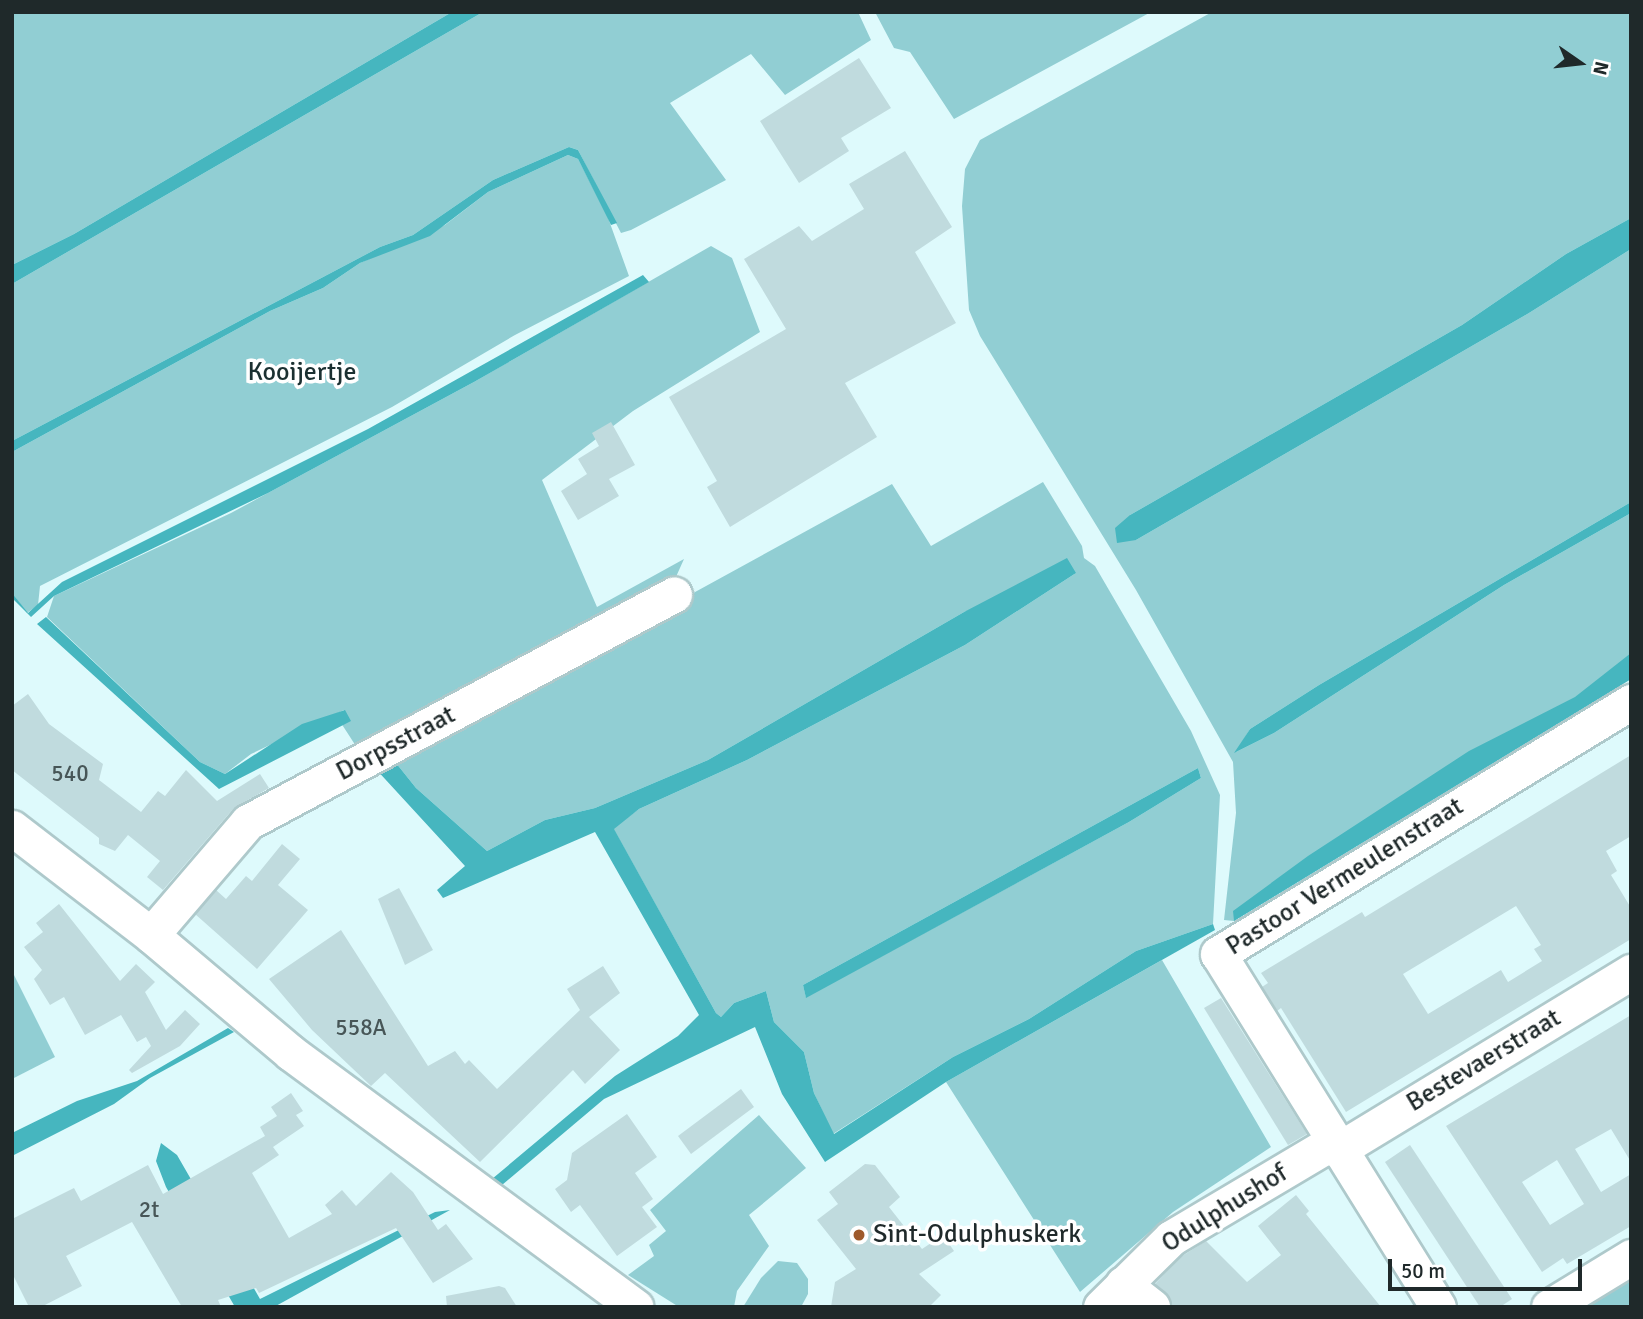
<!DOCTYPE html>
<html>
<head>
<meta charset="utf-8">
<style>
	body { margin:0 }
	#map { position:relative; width:1643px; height:1319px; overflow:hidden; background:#defafc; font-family:Signika,sans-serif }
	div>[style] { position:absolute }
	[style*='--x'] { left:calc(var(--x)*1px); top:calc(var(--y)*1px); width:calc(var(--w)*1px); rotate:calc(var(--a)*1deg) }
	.green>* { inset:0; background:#91ced3 }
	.water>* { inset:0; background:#46b6bf }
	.building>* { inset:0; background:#c0dbde }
	.roads { filter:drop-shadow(2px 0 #aec9cb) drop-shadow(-2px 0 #aec9cb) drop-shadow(0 2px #aec9cb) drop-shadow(0 -2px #aec9cb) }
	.minor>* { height:35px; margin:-17.5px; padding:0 17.5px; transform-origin:17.5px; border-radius:17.5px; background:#fff }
	.dots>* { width:19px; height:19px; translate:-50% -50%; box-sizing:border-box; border:4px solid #fff; border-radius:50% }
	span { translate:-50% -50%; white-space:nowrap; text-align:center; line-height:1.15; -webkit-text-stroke:7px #fff; paint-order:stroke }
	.number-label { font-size:23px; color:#475657 }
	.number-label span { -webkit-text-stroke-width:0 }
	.park-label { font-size:26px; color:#1b3031 }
	.street-label { font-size:26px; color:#1f292a }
	.poi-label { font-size:26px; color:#1f292a }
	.left { translate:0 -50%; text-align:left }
	.frame { position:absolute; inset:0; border:14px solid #1f292a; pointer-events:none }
	.north { position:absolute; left:1545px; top:28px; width:70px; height:70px; -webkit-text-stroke:5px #fff; paint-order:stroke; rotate:104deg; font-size:19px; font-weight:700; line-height:28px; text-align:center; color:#1f292a }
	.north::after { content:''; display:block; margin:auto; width:24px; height:32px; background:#1f292a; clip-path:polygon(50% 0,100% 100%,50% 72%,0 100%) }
	.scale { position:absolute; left:1388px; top:1259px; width:194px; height:32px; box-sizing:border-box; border:4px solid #1f292a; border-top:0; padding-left:9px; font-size:21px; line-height:24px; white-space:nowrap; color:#1f292a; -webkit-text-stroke:5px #fff; paint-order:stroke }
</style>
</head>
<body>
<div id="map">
	<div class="green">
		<div style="clip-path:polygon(12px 12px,452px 12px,74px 234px,12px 265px)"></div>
		<div style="clip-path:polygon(483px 12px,858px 12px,871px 40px,785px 95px,751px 54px,670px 103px,726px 180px,631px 230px,621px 233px,578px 150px,569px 147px,493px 180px,413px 235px,380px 247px,12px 441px,12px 284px)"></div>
		<div style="clip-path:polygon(875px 12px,1151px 12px,954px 119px,910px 52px,894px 48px)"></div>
		<div style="clip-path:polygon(1212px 12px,1631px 12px,1631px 218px,1566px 254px,1462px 325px,1130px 515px,1136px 540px,1529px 313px,1631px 249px,1631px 502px,1319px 685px,1250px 729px,1236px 752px,1274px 733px,1504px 585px,1631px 513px,1631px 679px,1234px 921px,1224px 920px,1236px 813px,1233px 762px,1136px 590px,980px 336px,969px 310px,962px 206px,965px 169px,980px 140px)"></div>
		<div style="clip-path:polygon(568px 155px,578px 159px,607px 215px,629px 276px,515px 335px,392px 407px,40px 586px,38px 605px,27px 613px,12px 593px,12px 452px,270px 311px,323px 288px,360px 263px,445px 225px,488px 192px)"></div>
		<div style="clip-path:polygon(711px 246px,732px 258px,760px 332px,633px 411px,542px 480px,597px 607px,684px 559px,671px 588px,363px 757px,341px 723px,344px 710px,251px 754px,225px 774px,200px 762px,47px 617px,54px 596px,231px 513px,474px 382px)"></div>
		<div style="clip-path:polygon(evenodd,1043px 482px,1082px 546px,1084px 558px,1095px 566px,1191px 731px,1220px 795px,1213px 924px,1136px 951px,1029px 1019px,953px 1057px,833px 1134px,814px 1093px,804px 1052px,774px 1022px,766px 991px,734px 1003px,721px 1017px,716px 1013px,613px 828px,639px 809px,747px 760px,965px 645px,1076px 573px,964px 612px,708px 760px,595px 808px,545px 820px,487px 851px,416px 788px,392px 758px,892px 484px,931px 546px,1043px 482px,1198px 768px,1201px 778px,1129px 822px,806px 997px,803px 985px,1198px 768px)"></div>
		<div style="clip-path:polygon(1162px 960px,1271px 1147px,1173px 1212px,1080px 1292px,946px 1082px)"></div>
		<div style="clip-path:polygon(12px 971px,55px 1057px,12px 1079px)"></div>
		<div style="clip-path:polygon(759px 1115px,806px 1168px,749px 1215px,769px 1246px,737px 1291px,734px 1307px,679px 1307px,628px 1275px,654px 1256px,649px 1245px,666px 1231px,650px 1210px)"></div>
		<div style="clip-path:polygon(778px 1261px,797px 1263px,808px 1279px,808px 1294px,801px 1307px,743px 1307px,761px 1278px)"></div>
		<div style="clip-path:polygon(1631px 1274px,1631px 1307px,1575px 1307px)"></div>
	</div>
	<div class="water">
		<div style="clip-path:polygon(452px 12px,483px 12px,12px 284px,12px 265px,74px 234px)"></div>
		<div style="clip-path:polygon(569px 147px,578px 150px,617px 223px,611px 225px,578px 159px,568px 155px,488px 192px,430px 236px,360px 263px,323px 288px,270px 311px,12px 452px,12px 441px,380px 247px,413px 235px,493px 180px)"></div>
		<div style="clip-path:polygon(1631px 218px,1631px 249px,1529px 313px,1136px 540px,1117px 543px,1115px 528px,1130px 515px,1462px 325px,1566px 254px)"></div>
		<div style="clip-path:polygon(643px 275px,649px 282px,474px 382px,268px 493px,54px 596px,31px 617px,12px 598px,12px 593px,28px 613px,62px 582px,368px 429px)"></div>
		<div style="clip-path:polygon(1631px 502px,1631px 513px,1504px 585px,1274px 733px,1234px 753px,1250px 729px,1319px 685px)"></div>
		<div style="clip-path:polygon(1067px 558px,1076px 573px,965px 645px,747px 760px,639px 809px,614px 829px,716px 1013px,721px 1017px,734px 1003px,766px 991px,774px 1022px,804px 1052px,814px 1093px,834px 1134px,953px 1057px,1029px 1019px,1136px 951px,1213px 924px,1215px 930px,946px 1082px,825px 1162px,782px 1094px,755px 1027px,604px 1099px,502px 1185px,492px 1179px,615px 1076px,678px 1036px,699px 1015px,595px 832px,443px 898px,437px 890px,465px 866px,374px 767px,392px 758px,416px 788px,487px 851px,545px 820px,595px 808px,708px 760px,964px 612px)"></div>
		<div style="clip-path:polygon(46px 617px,200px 762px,225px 774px,302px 724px,345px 710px,351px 721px,219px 789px,37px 624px)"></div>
		<div style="clip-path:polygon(1631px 653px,1631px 679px,1234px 921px,1233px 911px,1308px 856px,1469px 751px,1575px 697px)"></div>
		<div style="clip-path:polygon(1198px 768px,1201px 778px,1129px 822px,806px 998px,803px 985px)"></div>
		<div style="clip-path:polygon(228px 1028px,234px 1032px,150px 1078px,114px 1104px,12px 1156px,12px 1133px,77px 1101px,137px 1081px)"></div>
		<div style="clip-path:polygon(161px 1143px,177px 1155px,260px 1299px,435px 1212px,450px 1210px,274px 1307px,235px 1307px,166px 1187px,156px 1161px)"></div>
	</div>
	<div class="building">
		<div style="clip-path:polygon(859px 58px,891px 108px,841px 138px,849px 151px,799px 183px,760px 121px)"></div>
		<div style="clip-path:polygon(905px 151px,952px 227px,915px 252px,956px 323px,845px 383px,877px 437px,730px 527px,707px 487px,717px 481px,669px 397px,786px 329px,744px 259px,799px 226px,812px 241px,864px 209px,849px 184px)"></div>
		<div style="clip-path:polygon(611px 422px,635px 465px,609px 479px,619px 496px,578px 520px,561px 491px,587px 474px,578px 459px,599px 446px,592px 433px)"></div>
		<div style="clip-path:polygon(28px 694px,49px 724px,103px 764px,99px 780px,141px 812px,158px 791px,165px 796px,186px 770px,217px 801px,260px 774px,269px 788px,233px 809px,163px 890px,147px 877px,160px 861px,128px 835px,115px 851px,99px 844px,99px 838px,12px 770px,12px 706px)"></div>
		<div style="clip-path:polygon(evenodd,1631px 755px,1631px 836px,1606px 851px,1617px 871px,1611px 875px,1631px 908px,1631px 939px,1346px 1112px,1281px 1008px,1277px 1011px,1262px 987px,1268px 983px,1261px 973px,1362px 912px,1365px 917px,1631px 755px,1516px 906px,1541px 945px,1534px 949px,1542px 961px,1508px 982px,1501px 970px,1428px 1014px,1403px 974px,1516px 906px)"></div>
		<div style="clip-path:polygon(282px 844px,300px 859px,278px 885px,308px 910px,257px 969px,195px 914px,216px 890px,226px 899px,246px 876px,252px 881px)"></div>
		<div style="clip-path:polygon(399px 888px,433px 950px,405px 965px,378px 899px)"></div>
		<div style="clip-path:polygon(59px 904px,120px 981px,136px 964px,155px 982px,145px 992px,166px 1030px,185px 1010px,200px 1024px,180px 1046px,132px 1073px,129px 1070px,151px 1046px,146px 1037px,137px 1042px,121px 1015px,85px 1035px,64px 997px,50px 1005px,34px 979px,42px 970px,24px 947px,43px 932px,36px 923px)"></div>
		<div style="clip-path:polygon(341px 930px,428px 1066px,455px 1051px,465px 1064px,469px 1060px,497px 1089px,580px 1010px,567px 989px,603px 966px,620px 993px,589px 1017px,620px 1050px,585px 1084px,573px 1070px,480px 1162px,385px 1073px,371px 1086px,312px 1030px,269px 979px)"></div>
		<div style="clip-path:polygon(1221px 998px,1307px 1134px,1288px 1145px,1204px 1008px)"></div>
		<div style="clip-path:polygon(evenodd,1631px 1015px,1631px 1162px,1611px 1129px,1575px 1149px,1601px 1192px,1631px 1174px,1631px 1226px,1567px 1264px,1563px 1258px,1542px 1272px,1446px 1126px,1631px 1015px,1557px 1160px,1584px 1204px,1550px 1225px,1522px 1182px,1557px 1160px)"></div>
		<div style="clip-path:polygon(741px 1089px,754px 1107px,691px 1154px,678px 1136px)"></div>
		<div style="clip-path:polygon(291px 1093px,303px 1111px,296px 1115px,304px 1126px,273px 1147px,279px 1155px,252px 1173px,289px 1238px,332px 1214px,325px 1205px,342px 1190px,356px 1206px,391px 1172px,413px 1192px,438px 1230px,446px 1224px,473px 1259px,433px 1283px,396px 1228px,259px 1293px,256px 1288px,218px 1300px,221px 1307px,182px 1307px,132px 1222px,66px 1256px,82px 1286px,41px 1307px,29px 1307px,12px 1273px,12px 1219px,74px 1188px,81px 1201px,148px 1165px,163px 1194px,265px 1136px,260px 1127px,277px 1116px,271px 1107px)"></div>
		<div style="clip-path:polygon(627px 1114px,657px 1157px,635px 1173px,653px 1199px,642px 1207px,657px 1227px,617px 1256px,580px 1205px,571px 1212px,555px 1189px,567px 1180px,572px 1153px)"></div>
		<div style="clip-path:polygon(1410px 1145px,1512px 1299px,1500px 1307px,1480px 1307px,1385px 1162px)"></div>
		<div style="clip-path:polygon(865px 1164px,875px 1165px,900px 1197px,889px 1207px,922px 1249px,943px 1235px,954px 1251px,919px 1274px,941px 1295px,929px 1307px,831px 1307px,835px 1282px,856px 1269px,817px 1220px,838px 1204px,829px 1192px)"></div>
		<div style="clip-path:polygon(1296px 1195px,1309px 1211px,1306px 1214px,1381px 1307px,1172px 1307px,1170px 1299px,1155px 1284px,1179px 1258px,1206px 1241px,1247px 1282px,1281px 1255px,1258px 1226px)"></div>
		<div style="clip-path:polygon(499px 1286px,505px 1288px,517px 1307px,447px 1307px,446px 1296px)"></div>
	</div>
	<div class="roads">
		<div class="minor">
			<div style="--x:12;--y:828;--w:175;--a:37.6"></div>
			<div style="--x:151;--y:935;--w:183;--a:40.1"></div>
			<div style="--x:291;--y:1053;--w:428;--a:36.4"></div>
			<div style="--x:151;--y:935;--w:149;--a:-49.4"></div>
			<div style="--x:248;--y:822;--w:483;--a:-28.1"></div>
			<div style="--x:1338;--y:1150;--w:343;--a:-31.3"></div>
			<div style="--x:1123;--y:1284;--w:37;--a:38"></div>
			<div style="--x:1101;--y:1307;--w:98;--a:-44.6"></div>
			<div style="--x:1171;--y:1238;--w:188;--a:-30.7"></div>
			<div style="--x:1438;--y:1307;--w:416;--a:-121.9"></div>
			<div style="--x:1218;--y:954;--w:484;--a:-31.4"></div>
			<div style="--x:1549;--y:1307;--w:96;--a:-31.4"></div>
		</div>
	</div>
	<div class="dots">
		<div style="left:859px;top:1235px;background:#9e5a2b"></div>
	</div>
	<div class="number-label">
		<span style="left:70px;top:774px">540</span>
		<span style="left:361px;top:1028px">558A</span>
		<span style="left:149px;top:1210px">2t</span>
	</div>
	<div class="park-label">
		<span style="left:302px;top:373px">Kooijertje</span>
	</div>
	<div class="street-label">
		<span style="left:396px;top:744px;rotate:-28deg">Dorpsstraat</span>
		<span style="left:1345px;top:877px;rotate:-32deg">Pastoor Vermeulenstraat</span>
		<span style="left:1484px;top:1061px;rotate:-31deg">Bestevaerstraat</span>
		<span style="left:1225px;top:1209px;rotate:-32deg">Odulphushof</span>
	</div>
	<div class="poi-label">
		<span class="left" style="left:873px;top:1235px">Sint-Odulphuskerk</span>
	</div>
	<div class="frame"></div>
	<div class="north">N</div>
	<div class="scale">50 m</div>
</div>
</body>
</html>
